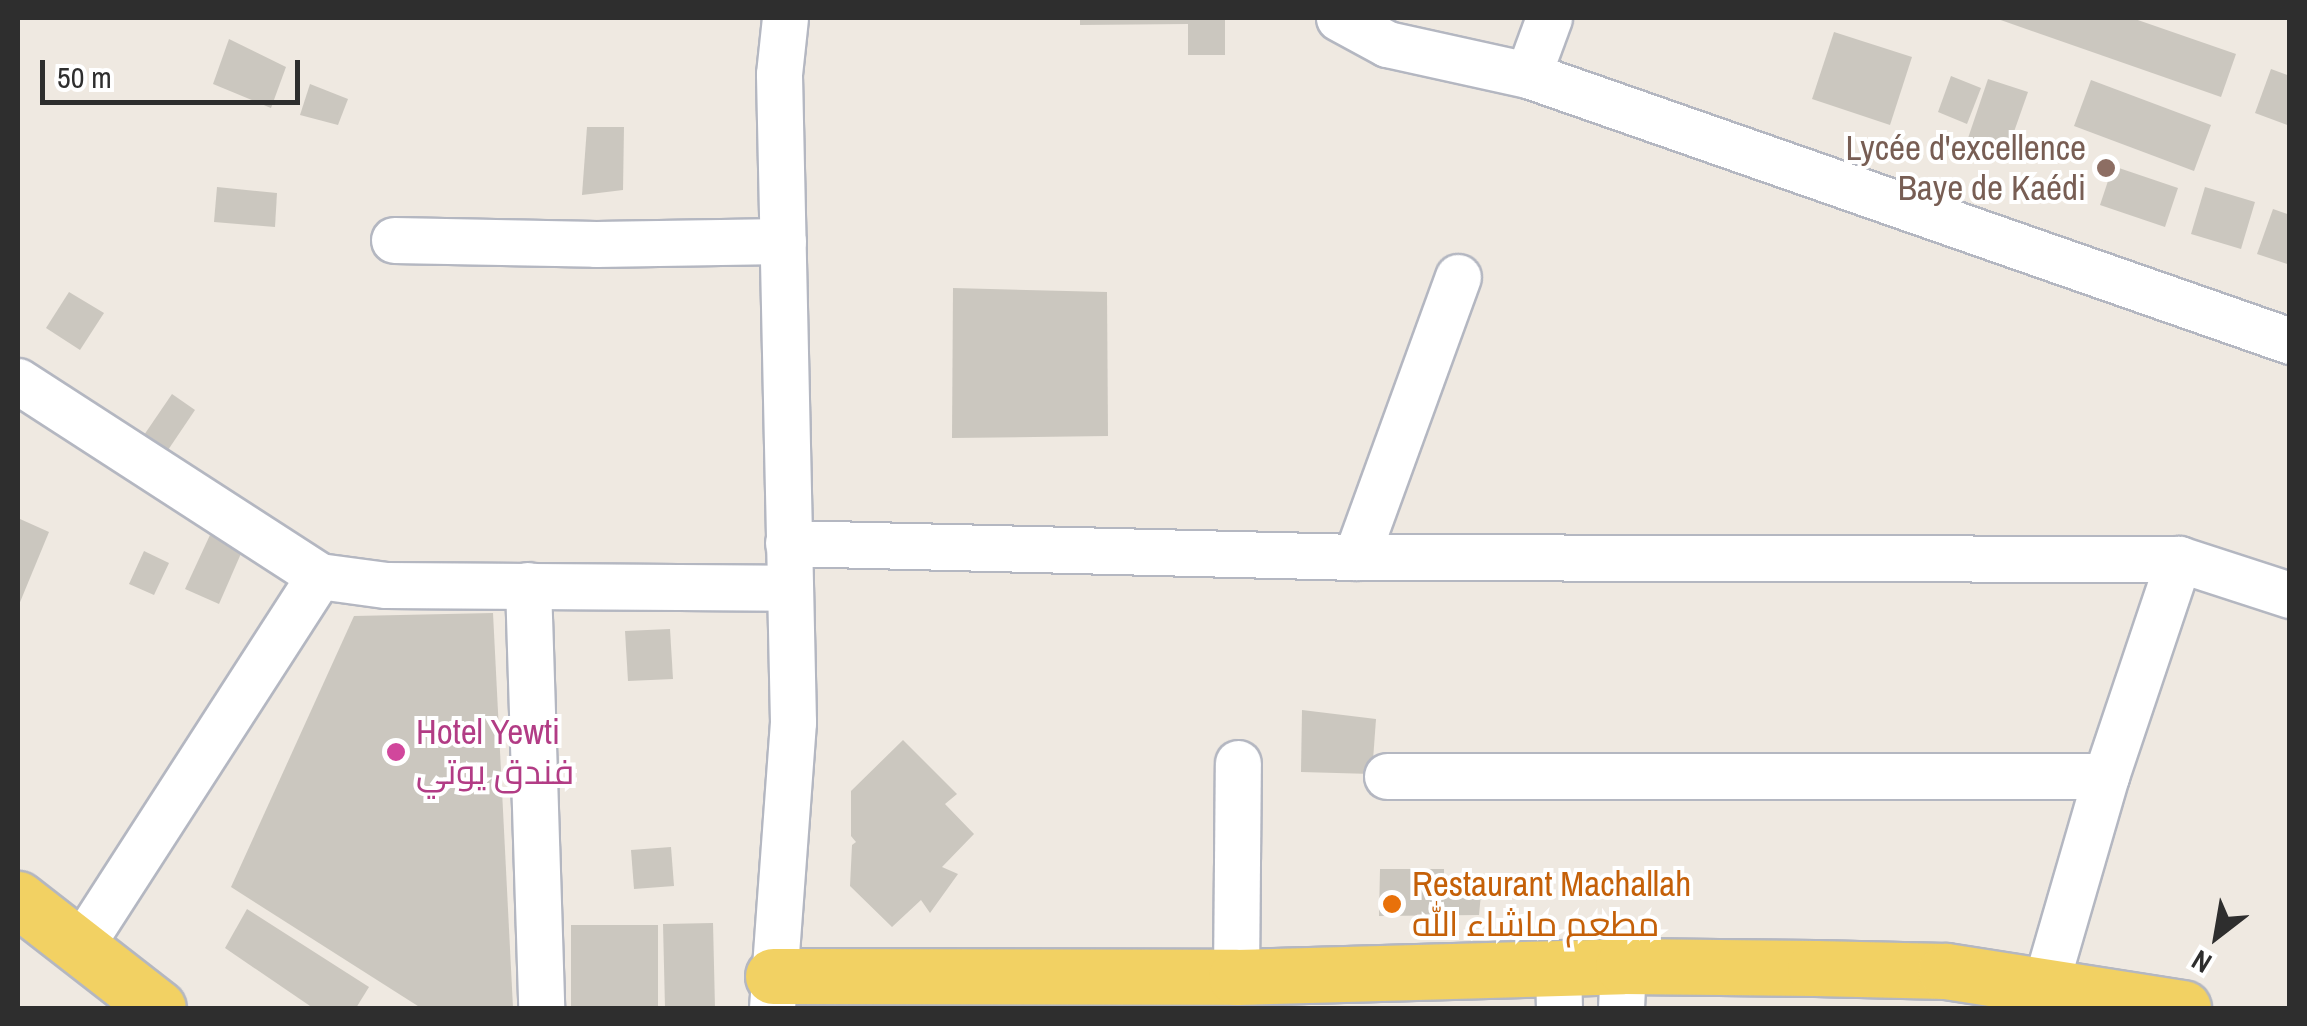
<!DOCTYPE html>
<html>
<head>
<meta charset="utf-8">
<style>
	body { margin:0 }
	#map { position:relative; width:2307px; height:1026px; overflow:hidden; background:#efe9e1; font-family:"Archivo Narrow",Cairo,sans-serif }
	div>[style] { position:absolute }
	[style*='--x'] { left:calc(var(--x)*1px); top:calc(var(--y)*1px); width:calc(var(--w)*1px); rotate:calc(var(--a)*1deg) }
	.building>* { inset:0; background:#cbc7bf }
	.roads { filter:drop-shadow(2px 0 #b4b7c1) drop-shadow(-2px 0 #b4b7c1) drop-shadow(0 2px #b4b7c1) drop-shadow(0 -2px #b4b7c1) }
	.minor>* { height:45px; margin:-22.5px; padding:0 22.5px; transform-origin:22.5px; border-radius:22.5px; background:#fff }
	.major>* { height:55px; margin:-27.5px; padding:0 27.5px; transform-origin:27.5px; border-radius:27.5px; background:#f2d163 }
	.dots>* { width:28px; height:28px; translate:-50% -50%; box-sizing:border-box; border:5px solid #fff; border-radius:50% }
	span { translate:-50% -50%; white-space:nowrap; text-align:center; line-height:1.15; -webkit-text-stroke:8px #fff; paint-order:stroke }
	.education-label { font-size:35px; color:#785e54 }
	.right { translate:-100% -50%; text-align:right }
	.hotel-label { font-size:35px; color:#b23c85 }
	.left { translate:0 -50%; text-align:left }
	.food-label { font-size:35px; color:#c56008 }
	.frame { position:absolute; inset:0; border:20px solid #2e2e2e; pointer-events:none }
	.north { position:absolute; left:2167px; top:886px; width:100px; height:100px; -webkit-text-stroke:8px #fff; paint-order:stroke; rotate:211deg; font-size:28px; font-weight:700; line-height:40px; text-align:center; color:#2e2e2e }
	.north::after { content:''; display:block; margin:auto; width:35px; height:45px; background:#2e2e2e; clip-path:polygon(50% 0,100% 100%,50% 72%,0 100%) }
	.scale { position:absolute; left:40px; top:60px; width:260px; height:45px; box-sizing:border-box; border:5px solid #2e2e2e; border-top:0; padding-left:12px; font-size:30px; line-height:35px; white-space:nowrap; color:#2e2e2e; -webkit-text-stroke:8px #fff; paint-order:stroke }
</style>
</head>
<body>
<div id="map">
	<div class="building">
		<div style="clip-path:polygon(1080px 18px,1225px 18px,1225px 55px,1188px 55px,1188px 24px,1080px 25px)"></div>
		<div style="clip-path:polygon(1995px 18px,2132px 18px,2236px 54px,2221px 97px)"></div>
		<div style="clip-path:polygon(1834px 32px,1912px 57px,1890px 125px,1812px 99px)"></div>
		<div style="clip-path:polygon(229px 39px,286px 67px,271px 108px,213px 84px)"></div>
		<div style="clip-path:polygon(2271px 69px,2290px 76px,2290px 126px,2255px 113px)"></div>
		<div style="clip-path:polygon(1951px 76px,1981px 88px,1967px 124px,1938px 112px)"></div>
		<div style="clip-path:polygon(1988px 79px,2028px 92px,2003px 163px,1964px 150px)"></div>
		<div style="clip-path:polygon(2091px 80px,2211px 125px,2194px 171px,2074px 126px)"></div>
		<div style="clip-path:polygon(310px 84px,348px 99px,338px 125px,300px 115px)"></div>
		<div style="clip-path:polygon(587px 127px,624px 127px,623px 190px,582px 195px)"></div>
		<div style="clip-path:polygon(2113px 166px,2178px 188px,2165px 227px,2100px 205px)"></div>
		<div style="clip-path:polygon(217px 187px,277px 193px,275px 227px,214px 222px)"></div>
		<div style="clip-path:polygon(2205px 187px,2255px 202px,2241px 249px,2191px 234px)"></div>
		<div style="clip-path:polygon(2273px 209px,2290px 215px,2290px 265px,2257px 254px)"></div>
		<div style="clip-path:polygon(953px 288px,1107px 292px,1108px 436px,952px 438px)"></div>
		<div style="clip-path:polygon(69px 292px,104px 313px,80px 350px,46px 328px)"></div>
		<div style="clip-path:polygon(172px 394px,195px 410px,166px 453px,142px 438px)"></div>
		<div style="clip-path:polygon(20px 519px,49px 532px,18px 607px,18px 526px)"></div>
		<div style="clip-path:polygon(210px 535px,243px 549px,219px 604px,185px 589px)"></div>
		<div style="clip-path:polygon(144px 551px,169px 563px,154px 595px,129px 584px)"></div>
		<div style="clip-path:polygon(493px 613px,513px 1008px,421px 1008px,231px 887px,354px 616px)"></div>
		<div style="clip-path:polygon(670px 629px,673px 679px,628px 681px,625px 631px)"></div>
		<div style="clip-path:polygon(1302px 710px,1376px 719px,1372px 774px,1301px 772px)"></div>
		<div style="clip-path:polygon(903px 740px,957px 794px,945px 804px,974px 834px,942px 867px,958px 874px,930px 913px,921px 900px,892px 927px,850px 886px,852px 845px,856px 842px,851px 836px,851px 791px)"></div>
		<div style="clip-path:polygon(671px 847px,674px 886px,634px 889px,631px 850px)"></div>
		<div style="clip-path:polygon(1380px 869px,1444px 869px,1444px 891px,1481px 894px,1479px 915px,1379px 916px)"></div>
		<div style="clip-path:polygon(247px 909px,369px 987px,356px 1008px,313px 1008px,225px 948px)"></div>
		<div style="clip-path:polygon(713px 923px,715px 1008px,665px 1008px,663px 924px)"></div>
		<div style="clip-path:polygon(571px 925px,658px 925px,658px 1008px,571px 1008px)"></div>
	</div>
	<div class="roads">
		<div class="minor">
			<div style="--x:1339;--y:18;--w:55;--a:28.4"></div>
			<div style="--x:1387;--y:44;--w:144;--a:12.4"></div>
			<div style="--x:1528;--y:75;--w:807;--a:19.24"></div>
			<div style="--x:1528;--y:75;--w:61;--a:-69.8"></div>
			<div style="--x:394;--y:240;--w:202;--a:1.1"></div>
			<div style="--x:596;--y:244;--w:187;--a:-0.9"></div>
			<div style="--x:18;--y:381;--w:359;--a:32.9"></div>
			<div style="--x:319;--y:576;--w:68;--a:7.7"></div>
			<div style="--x:386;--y:585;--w:402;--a:0.4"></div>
			<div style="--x:788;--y:543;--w:568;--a:1.41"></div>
			<div style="--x:1356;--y:557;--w:823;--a:0.14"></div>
			<div style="--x:2179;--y:559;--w:117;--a:18"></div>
			<div style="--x:1356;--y:557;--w:298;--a:-70"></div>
			<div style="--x:528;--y:585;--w:423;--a:88.2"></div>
			<div style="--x:1387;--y:776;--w:719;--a:0"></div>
			<div style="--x:80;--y:947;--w:441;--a:-57.2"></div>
			<div style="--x:1558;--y:968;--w:40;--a:88.6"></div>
			<div style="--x:1236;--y:977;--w:214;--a:-89.5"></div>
			<div style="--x:2045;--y:986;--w:219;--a:-73.8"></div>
			<div style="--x:2106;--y:776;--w:229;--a:-71.4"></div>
			<div style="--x:772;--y:1008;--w:287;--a:-85.8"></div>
			<div style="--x:793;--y:722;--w:648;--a:-91.24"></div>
			<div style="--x:779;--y:74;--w:56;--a:-83.9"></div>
			<div style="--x:1621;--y:1008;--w:42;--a:-87.3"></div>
		</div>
		<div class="major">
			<div style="--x:18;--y:899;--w:177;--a:37.9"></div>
			<div style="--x:773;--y:976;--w:463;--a:0.1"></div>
			<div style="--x:1236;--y:977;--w:387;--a:-1.6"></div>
			<div style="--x:1623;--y:966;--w:192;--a:0.6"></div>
			<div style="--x:1815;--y:968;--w:131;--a:1.3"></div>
			<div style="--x:1946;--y:971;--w:240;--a:8.9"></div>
		</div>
	</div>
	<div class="dots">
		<div style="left:2106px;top:168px;background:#8d6e63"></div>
		<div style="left:396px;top:752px;background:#d1479c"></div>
		<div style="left:1392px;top:904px;background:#e8710a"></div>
	</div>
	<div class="education-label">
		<span class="right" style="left:2086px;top:168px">Lycée d'excellence<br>Baye de Kaédi</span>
	</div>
	<div class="hotel-label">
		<span class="left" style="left:416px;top:752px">Hotel Yewti<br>فندق يوتي</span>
	</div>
	<div class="food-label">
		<span class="left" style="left:1412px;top:904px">Restaurant Machallah<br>مطعم ماشاء الله</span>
	</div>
	<div class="frame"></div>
	<div class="north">N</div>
	<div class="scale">50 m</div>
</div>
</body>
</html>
